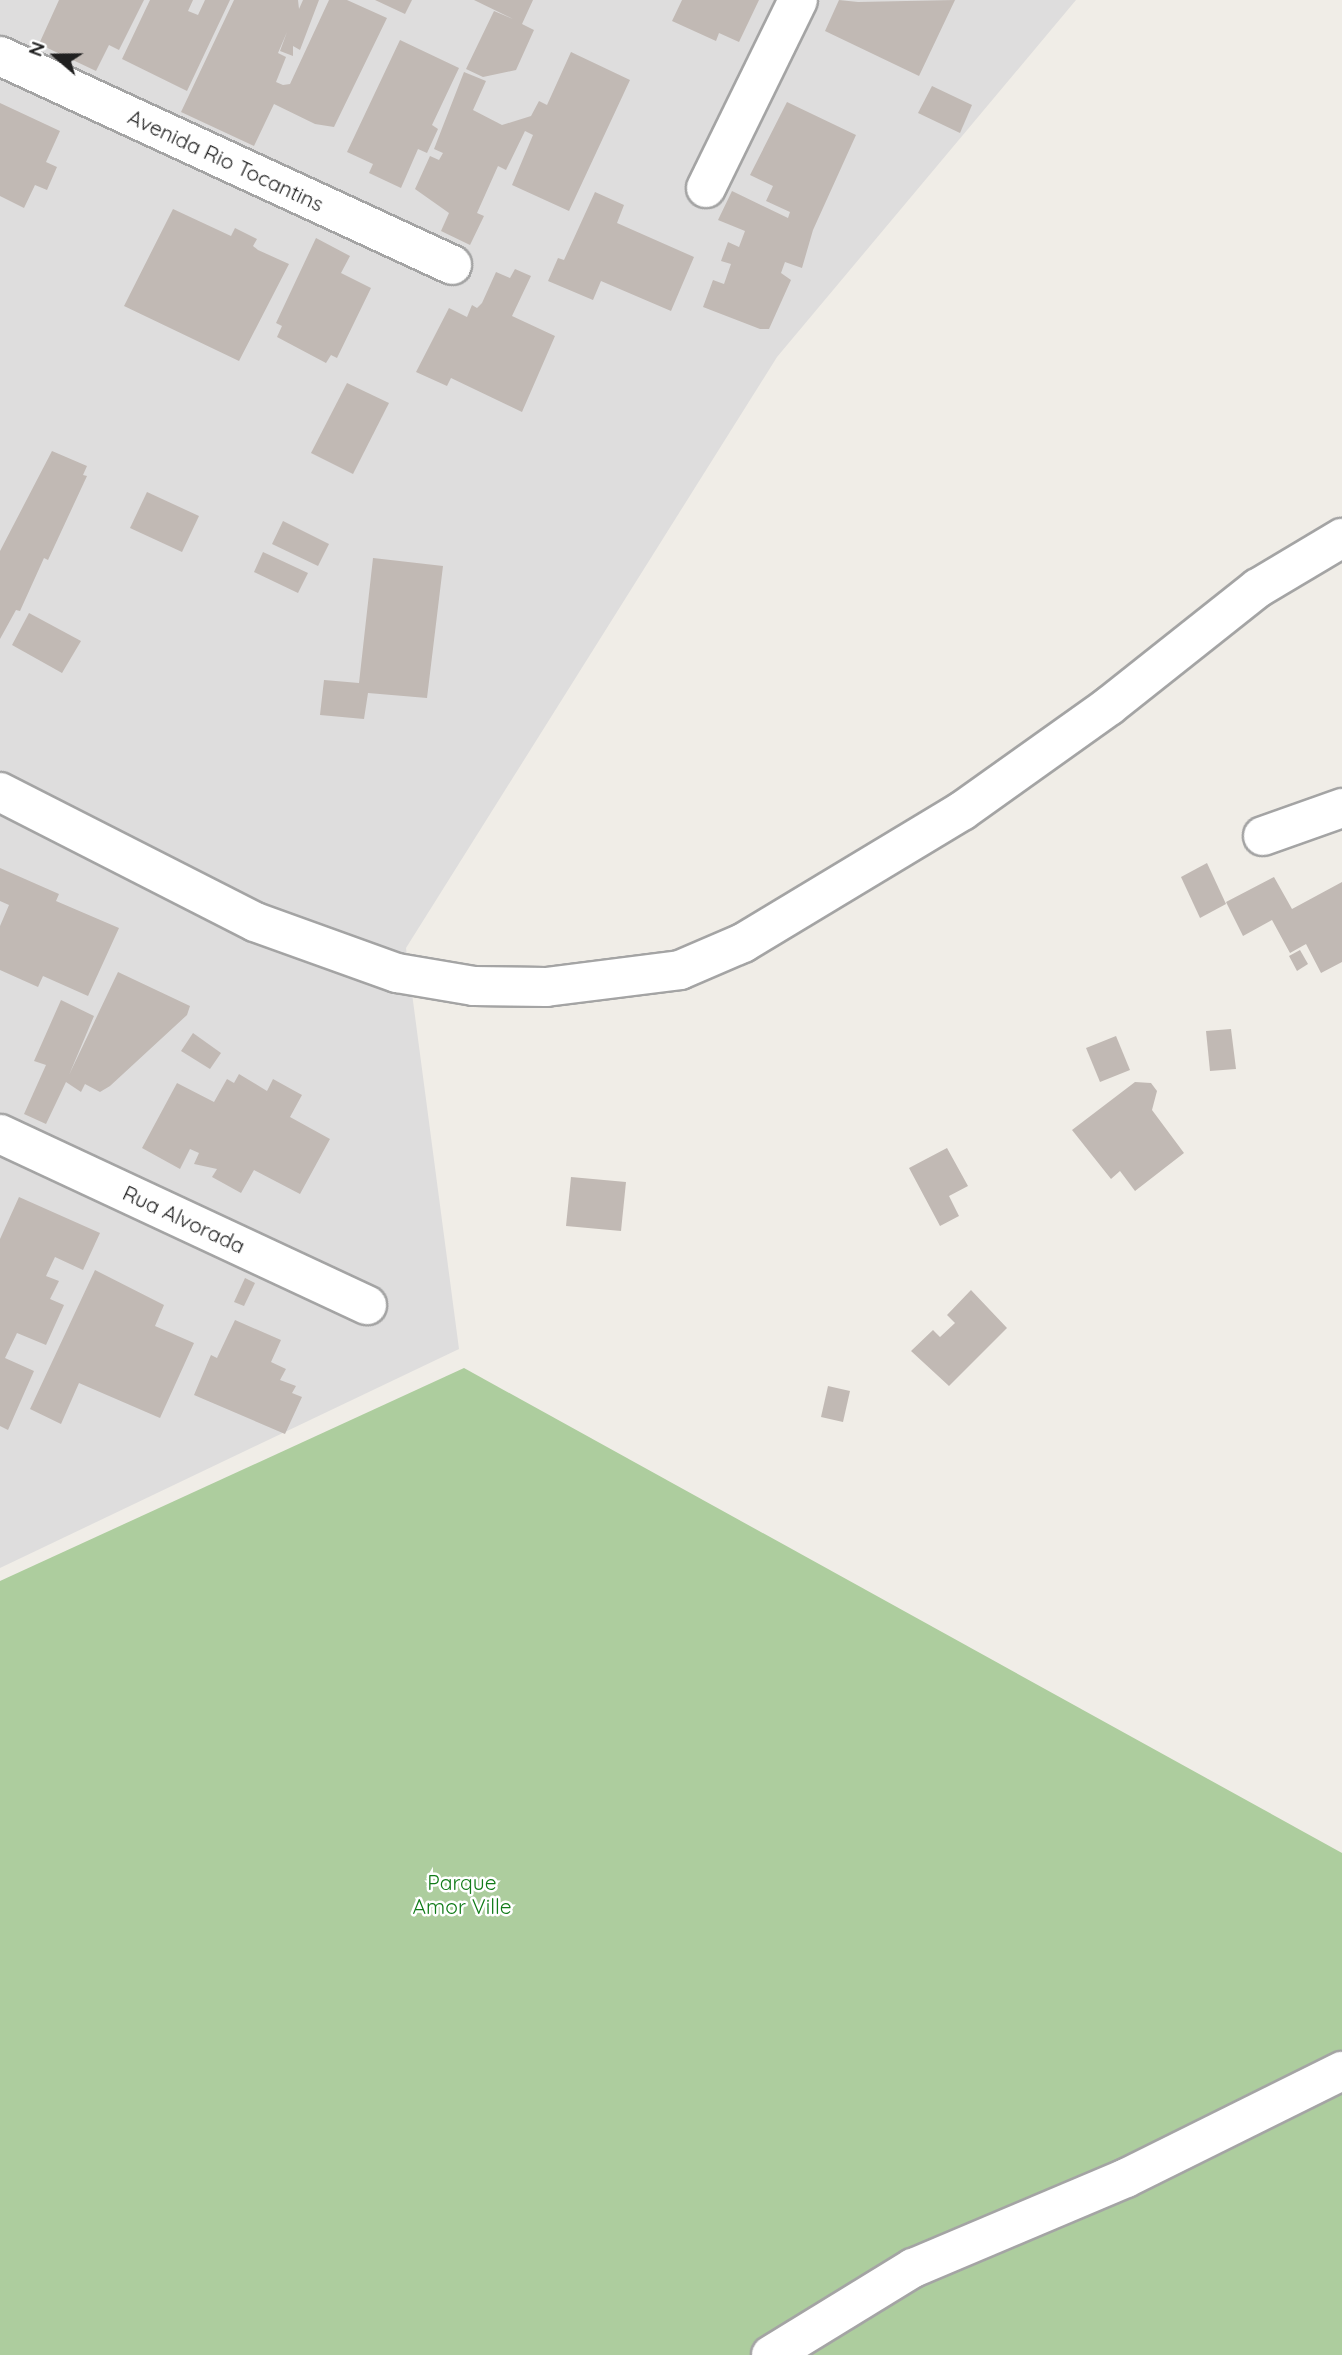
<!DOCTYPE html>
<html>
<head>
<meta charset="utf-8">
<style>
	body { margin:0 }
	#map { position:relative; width:1342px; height:2355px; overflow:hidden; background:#f0ede7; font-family:Quicksand,sans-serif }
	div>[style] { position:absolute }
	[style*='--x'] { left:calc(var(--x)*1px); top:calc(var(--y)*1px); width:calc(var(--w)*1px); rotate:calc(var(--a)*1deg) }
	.residential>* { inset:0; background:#dedddd }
	.forest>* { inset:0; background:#adcd9e }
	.building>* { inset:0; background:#c1b9b4 }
	.roads { filter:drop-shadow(2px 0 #a4a4a4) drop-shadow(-2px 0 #a4a4a4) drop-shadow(0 2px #a4a4a4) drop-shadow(0 -2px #a4a4a4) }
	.street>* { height:38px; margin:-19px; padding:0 19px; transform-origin:19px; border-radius:19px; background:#fff }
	span { translate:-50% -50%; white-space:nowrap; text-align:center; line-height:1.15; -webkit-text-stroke:5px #fff; paint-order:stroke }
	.street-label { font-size:21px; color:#202020 }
	.park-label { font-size:21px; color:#117b18 }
	.north { position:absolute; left:21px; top:21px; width:70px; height:70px; -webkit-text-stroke:5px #fff; paint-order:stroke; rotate:290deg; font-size:19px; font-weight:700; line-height:28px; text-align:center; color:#202020 }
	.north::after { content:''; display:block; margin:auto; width:24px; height:32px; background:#202020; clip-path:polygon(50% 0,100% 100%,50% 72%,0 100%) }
</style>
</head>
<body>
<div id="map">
	<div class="residential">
		<div style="clip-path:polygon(0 0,1076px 0,777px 357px,406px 948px,459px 1349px,0 1568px)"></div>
	</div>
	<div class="forest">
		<div style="clip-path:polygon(464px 1368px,1342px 1853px,1342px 2355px,0 2355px,0 1581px)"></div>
	</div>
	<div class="building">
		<div style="clip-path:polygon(59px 0,144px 0,119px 50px,109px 45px,96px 71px,39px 44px)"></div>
		<div style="clip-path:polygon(150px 0,193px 0,188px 11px,198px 15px,205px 0,230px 0,187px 91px,122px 59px)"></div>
		<div style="clip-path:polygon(234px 0,298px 0,299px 9px,303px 0,319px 0,300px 50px,293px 46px,293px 56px,280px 51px,287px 32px,278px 53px,286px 57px,276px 82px,283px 85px,290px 84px,329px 0,347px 0,387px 18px,334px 127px,315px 124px,274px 104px,254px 146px,181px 112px)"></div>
		<div style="clip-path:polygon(375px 0,412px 0,405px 14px)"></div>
		<div style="clip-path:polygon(474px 0,533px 0,522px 24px,534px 30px,516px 70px,483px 77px,466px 69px,494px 11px,513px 19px)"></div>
		<div style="clip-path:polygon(682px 0,759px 0,739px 42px,719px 33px,716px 41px,672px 21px)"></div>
		<div style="clip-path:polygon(839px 0,858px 2px,955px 0,919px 76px,825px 31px)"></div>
		<div style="clip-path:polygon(400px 40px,459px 68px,432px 125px,438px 129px,427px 153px,418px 149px,401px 188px,369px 173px,373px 164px,347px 152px)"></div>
		<div style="clip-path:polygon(571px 52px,630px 80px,569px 211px,512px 185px,533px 135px,525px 131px,506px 170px,498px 166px,477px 213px,484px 216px,470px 245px,441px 231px,449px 213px,415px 189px,430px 156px,439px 160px,443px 153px,434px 149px,464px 72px,486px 81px,473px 110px,502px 125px,531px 116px,539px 101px,547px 105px)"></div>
		<div style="clip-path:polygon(932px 86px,972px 105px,960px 133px,918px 113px)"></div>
		<div style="clip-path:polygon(787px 102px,856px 135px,813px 230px,802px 268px,785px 262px,781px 273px,791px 280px,769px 329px,760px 329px,703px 307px,713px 280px,724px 284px,731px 264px,721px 261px,728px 242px,739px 247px,745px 231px,718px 220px,732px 191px,788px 218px,790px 212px,766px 201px,773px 186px,750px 175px)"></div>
		<div style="clip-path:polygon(0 103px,60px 131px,46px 162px,57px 167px,47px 190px,35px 185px,24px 208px,0 196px)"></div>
		<div style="clip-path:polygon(595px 192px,624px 205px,617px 223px,694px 257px,671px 311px,601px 281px,593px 300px,548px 281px,558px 258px,564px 260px)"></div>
		<div style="clip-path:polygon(173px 209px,231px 236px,235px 228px,257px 239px,253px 246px,258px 250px,289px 264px,239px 361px,124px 306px)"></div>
		<div style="clip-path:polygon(316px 238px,350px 256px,341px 273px,371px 288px,337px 358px,331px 355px,326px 363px,277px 337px,282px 326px,276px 323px)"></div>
		<div style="clip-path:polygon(515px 269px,531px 276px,512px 316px,555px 336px,522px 412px,451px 378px,447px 386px,416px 372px,449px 308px,467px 317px,472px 305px,477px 308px,482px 303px,496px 272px,510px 278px)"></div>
		<div style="clip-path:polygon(347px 383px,389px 403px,353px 474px,311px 453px)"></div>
		<div style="clip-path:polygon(52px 451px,87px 466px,83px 475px,87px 476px,48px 560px,44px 558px,20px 611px,16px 610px,0 639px,0 551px)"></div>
		<div style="clip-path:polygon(147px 492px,199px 516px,182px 552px,130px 528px)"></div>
		<div style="clip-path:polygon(283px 521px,329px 544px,318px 566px,272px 544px)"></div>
		<div style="clip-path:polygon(263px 552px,308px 573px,298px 593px,254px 572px)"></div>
		<div style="clip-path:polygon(373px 558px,443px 566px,427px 698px,368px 693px,364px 719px,320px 715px,324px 680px,359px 683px)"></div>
		<div style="clip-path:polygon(29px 613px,81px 641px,62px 673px,12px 645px)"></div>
		<div style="clip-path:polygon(1207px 863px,1226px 904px,1200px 918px,1181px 877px)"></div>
		<div style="clip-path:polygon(0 868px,59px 894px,56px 901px,119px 928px,88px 996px,43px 976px,38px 987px,0 970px,0 926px,9px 905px,0 901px)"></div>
		<div style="clip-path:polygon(1274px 877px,1292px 909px,1342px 882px,1342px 962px,1321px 973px,1306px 944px,1290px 953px,1272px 920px,1243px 936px,1226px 902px)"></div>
		<div style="clip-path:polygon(1300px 950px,1308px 964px,1297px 971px,1289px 956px)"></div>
		<div style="clip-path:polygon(118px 972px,190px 1006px,187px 1015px,110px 1086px,100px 1092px,85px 1084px,81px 1092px,66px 1082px,46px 1124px,24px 1114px,46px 1065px,34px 1061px,61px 1000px,94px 1016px,69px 1075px)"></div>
		<div style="clip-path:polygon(1231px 1029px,1236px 1069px,1210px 1071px,1206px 1031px)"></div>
		<div style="clip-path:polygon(193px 1033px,221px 1053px,210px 1069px,181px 1051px)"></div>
		<div style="clip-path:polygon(1116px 1036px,1130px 1070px,1100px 1082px,1086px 1048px)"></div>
		<div style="clip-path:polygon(239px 1074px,267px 1091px,273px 1079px,302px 1095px,290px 1117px,330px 1139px,300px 1194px,254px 1170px,241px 1193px,212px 1177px,217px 1169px,194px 1164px,199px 1153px,190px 1149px,180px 1169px,142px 1148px,177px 1083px,214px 1102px,227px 1079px,234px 1083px)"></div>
		<div style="clip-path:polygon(1135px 1082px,1151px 1083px,1157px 1091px,1152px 1110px,1184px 1153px,1135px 1191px,1120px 1171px,1111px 1179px,1072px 1130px)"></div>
		<div style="clip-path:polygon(947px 1148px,968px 1186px,949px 1196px,959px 1216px,940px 1226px,909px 1168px)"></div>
		<div style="clip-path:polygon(571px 1177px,626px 1182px,621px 1231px,566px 1226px)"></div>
		<div style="clip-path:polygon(19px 1197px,100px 1233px,83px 1270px,55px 1257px,46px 1276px,59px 1281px,50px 1299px,64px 1305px,46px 1345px,17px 1333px,5px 1358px,34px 1371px,8px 1430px,0 1426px,0 1239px)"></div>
		<div style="clip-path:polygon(95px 1270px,164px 1305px,155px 1326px,194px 1343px,160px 1418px,79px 1383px,61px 1424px,30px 1409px)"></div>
		<div style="clip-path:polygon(245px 1278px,255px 1283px,244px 1306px,234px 1302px)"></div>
		<div style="clip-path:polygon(971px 1290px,1007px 1328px,949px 1386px,911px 1351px,933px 1330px,940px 1337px,955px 1323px,947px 1315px)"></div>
		<div style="clip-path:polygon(235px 1320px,281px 1340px,271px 1362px,286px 1369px,280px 1380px,296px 1386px,292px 1393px,302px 1397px,285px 1434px,194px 1395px,211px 1355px,217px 1358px)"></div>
		<div style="clip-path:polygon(828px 1386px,850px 1391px,843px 1422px,821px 1417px)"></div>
	</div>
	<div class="roads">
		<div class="street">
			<div style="--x:0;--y:56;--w:498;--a:24.8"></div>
			<div style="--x:706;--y:188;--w:209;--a:-63.9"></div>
			<div style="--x:0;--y:792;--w:286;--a:27"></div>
			<div style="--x:255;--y:922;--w:151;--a:19.8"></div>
			<div style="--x:397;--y:973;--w:78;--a:9.6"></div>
			<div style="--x:474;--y:986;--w:72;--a:0.8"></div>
			<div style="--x:546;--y:987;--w:135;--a:-7.2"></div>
			<div style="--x:680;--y:970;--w:69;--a:-23.2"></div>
			<div style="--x:743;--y:943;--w:256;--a:-31.1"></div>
			<div style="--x:962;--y:811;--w:181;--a:-35.5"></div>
			<div style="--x:1109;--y:706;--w:190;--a:-38.4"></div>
			<div style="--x:1258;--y:588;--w:98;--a:-30.8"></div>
			<div style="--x:1263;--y:836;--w:84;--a:-19.5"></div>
			<div style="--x:0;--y:1134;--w:405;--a:25"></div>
			<div style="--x:771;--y:2355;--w:167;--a:-31.5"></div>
			<div style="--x:913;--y:2268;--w:231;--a:-22.9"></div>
			<div style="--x:1126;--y:2178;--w:241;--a:-26.4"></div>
		</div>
	</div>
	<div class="street-label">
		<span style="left:226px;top:160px;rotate:25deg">Avenida Rio Tocantins</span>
		<span style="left:184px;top:1219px;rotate:25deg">Rua Alvorada</span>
	</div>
	<div class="park-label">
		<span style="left:462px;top:1894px">Parque<br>Amor Ville</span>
	</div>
	<div class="north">N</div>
</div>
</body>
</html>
